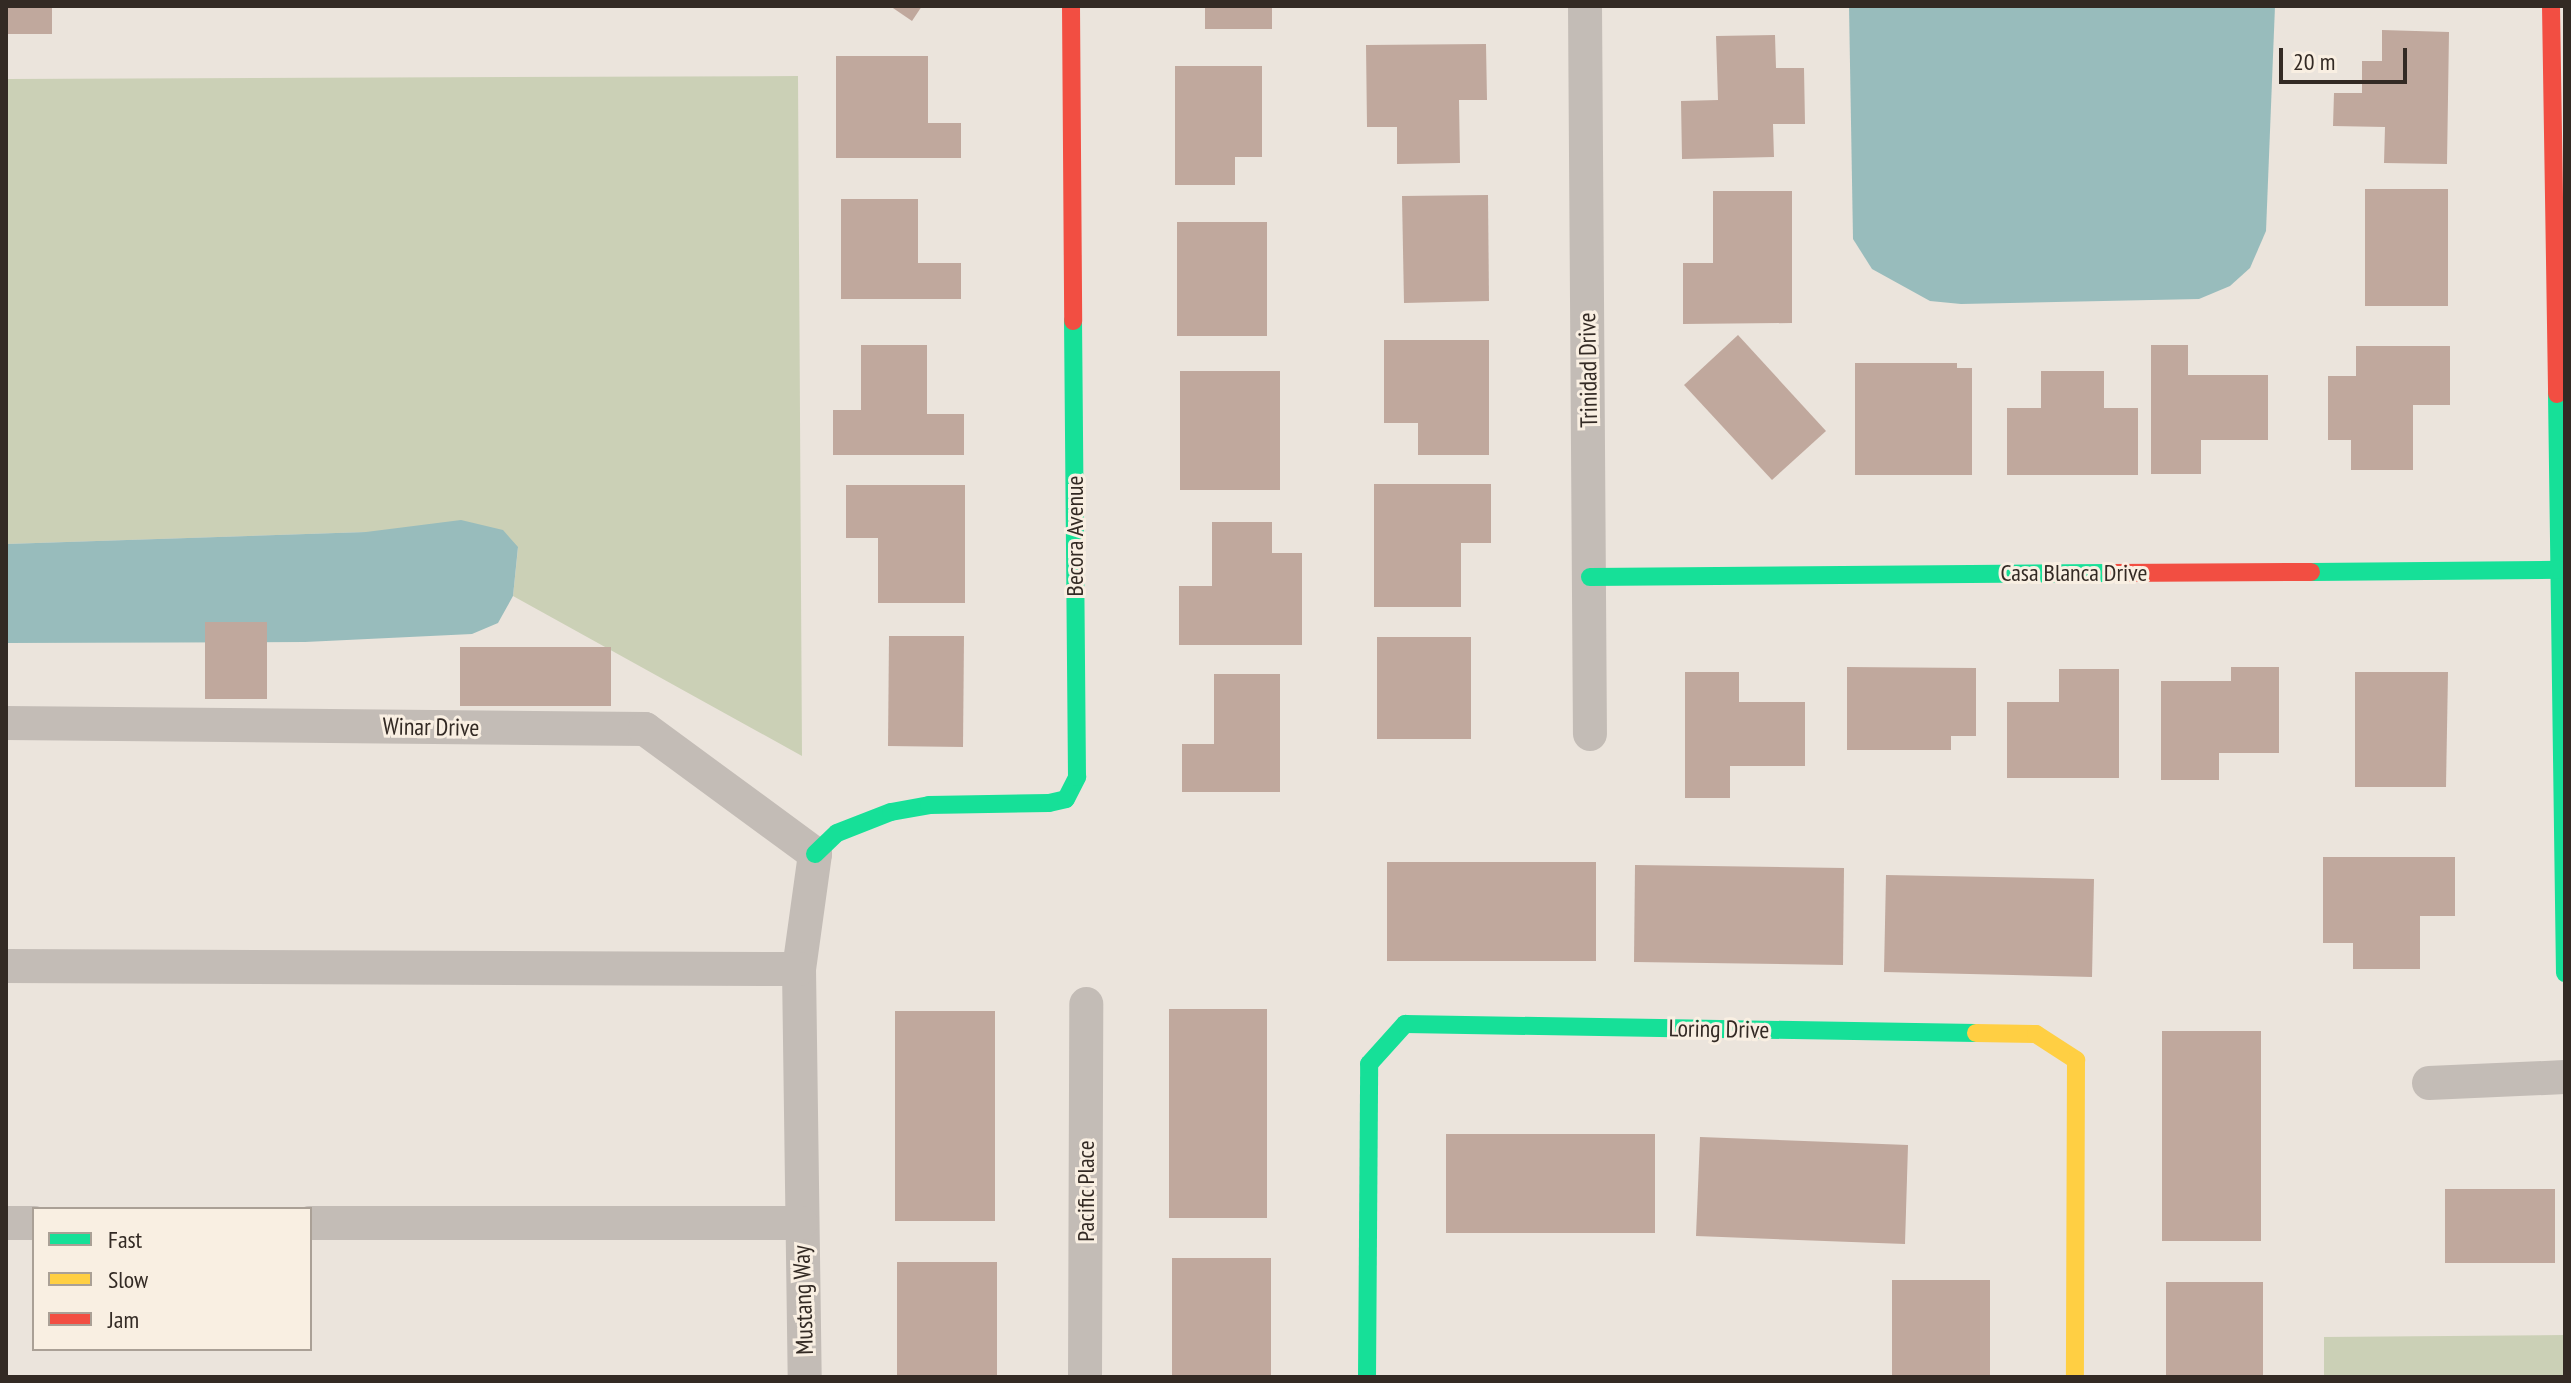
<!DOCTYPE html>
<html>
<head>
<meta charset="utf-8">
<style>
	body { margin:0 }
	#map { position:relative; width:2571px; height:1383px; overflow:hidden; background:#ebe4dc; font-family:"PT Sans Narrow",sans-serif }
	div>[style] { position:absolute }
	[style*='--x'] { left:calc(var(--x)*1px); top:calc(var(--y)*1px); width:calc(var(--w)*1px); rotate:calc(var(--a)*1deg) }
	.green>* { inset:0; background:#cbd0b6 }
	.water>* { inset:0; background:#98bcbc }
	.building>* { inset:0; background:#c0a89d }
	.street>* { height:34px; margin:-17px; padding:0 17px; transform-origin:17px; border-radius:17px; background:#c3bcb6 }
	.fast>* { height:18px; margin:-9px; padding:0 9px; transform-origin:9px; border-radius:9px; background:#16e098 }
	.slow>* { height:18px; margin:-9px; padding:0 9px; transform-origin:9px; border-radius:9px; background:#ffcf43 }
	.jam>* { height:18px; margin:-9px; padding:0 9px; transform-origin:9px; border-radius:9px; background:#f24e42 }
	span { translate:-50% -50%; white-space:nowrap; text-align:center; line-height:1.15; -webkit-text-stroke:6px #f9efe2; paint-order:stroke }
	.street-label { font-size:24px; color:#332a24 }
	.frame { position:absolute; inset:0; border:8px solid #332a24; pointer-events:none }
	.legend { position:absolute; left:32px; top:1207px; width:280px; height:144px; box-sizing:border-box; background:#f9efe2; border:2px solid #aaa096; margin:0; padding:10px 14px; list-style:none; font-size:24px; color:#332a24 }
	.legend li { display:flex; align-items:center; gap:16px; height:40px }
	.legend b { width:40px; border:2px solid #aaa096 }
	.scale { position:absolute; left:2279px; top:48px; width:128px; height:36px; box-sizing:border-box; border:4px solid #332a24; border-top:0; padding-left:10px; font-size:24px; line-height:28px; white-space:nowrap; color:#332a24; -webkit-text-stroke:6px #f9efe2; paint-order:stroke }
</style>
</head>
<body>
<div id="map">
	<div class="green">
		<div style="clip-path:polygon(798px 76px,802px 756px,513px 596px,518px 548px,366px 532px,6px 544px,6px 79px)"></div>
		<div style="clip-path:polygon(2565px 1335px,2565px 1377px,2324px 1377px,2324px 1337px)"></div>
	</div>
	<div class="water">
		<div style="clip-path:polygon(1849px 6px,2275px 6px,2266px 231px,2250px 268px,2230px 286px,2199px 299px,1961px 304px,1930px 301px,1872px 269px,1853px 239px)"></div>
		<div style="clip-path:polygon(461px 520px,503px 530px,518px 547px,513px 596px,498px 623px,472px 634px,305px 642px,6px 643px,6px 544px,366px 532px)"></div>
	</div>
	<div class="building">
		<div style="clip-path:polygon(6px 6px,52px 6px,52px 34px,6px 34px)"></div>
		<div style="clip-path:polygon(890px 6px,922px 6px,912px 21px)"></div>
		<div style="clip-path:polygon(1205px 6px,1272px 6px,1272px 29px,1205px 29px)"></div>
		<div style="clip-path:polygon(2382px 30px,2449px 32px,2447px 164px,2384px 163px,2385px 127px,2333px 126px,2334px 93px,2362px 93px,2362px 61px,2382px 61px)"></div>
		<div style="clip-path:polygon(1775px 35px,1776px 68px,1804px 68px,1805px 124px,1773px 124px,1774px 157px,1682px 159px,1681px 101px,1718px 100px,1716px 36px)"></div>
		<div style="clip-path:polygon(1486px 44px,1487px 100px,1459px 100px,1460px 163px,1397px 164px,1397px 127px,1367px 127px,1366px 45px)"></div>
		<div style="clip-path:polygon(836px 56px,928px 56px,928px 123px,961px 123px,961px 158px,836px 158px)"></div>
		<div style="clip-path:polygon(1175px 66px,1262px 66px,1262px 157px,1235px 157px,1235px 185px,1175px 185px)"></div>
		<div style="clip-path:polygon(2365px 189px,2448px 189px,2448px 306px,2365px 306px)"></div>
		<div style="clip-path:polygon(1713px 191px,1792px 191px,1792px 323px,1683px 324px,1683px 263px,1713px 263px)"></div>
		<div style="clip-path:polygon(1488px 195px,1489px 301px,1404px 303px,1402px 196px)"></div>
		<div style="clip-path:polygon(841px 199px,918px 199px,918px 263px,961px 263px,961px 299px,841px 299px)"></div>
		<div style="clip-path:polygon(1177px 222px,1267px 222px,1267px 336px,1177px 336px)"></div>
		<div style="clip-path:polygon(1738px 335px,1826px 431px,1772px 480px,1684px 385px)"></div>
		<div style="clip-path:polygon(1384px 340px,1489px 340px,1489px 455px,1418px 455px,1418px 423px,1384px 423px)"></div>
		<div style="clip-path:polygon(861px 345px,927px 345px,927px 414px,964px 414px,964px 455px,833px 455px,833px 410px,861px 410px)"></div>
		<div style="clip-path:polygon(2151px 345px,2188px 345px,2188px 375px,2268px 375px,2268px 440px,2201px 440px,2201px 474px,2151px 474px)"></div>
		<div style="clip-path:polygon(2356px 346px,2450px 346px,2450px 405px,2413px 405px,2413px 470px,2351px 470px,2351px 440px,2328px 440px,2328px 376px,2356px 376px)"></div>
		<div style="clip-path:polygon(1855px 363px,1957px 363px,1957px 368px,1972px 368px,1972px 475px,1855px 475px)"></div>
		<div style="clip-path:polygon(1180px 371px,1280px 371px,1280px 490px,1180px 490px)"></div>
		<div style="clip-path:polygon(2041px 371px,2104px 371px,2104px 408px,2138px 408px,2138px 475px,2007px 475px,2007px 408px,2041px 408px)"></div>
		<div style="clip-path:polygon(1374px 484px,1491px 484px,1491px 543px,1461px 543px,1461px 607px,1374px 607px)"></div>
		<div style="clip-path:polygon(846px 485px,965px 485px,965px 603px,878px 603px,878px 538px,846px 538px)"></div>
		<div style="clip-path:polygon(1212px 522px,1272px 522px,1272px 553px,1302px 553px,1302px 645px,1179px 645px,1179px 586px,1212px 586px)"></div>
		<div style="clip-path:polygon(205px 622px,267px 622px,267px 699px,205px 699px)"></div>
		<div style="clip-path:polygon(889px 636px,964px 636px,963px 747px,888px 746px)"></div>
		<div style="clip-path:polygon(1377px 637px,1471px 637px,1471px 739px,1377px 739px)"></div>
		<div style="clip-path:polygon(460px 647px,611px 647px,611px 706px,460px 706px)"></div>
		<div style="clip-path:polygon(1847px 667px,1976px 668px,1976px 736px,1951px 736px,1951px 750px,1847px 750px)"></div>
		<div style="clip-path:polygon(2231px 667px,2279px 667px,2279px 753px,2219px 753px,2219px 780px,2161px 780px,2161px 681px,2231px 681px)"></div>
		<div style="clip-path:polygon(2059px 669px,2119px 669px,2119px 778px,2007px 778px,2007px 702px,2059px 702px)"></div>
		<div style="clip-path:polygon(1685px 672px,1739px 672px,1739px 702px,1805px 702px,1805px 766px,1730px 766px,1730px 798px,1685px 798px)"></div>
		<div style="clip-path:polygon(2355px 672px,2448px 672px,2446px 787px,2355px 787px)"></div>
		<div style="clip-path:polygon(1214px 674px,1280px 674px,1280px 792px,1182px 792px,1182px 744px,1214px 744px)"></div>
		<div style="clip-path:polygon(2323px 857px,2455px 857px,2455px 916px,2420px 916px,2420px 969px,2353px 969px,2353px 943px,2323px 943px)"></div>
		<div style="clip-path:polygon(1387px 862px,1596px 862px,1596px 961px,1387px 961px)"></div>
		<div style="clip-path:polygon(1635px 865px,1844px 868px,1843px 965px,1634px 962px)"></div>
		<div style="clip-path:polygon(1886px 875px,2094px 879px,2092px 977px,1884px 972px)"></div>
		<div style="clip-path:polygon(1169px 1009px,1267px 1009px,1267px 1218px,1169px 1218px)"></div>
		<div style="clip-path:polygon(895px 1011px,995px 1011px,995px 1221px,895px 1221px)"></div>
		<div style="clip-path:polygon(2162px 1031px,2261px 1031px,2261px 1241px,2162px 1241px)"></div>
		<div style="clip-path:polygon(1446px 1134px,1655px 1134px,1655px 1233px,1446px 1233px)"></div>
		<div style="clip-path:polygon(1700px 1137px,1908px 1145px,1905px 1244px,1696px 1236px)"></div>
		<div style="clip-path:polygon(2445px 1189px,2555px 1189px,2555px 1263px,2445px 1263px)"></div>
		<div style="clip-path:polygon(1172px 1258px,1271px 1258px,1271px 1377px,1172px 1377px)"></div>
		<div style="clip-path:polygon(897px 1262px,997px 1262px,997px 1377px,897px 1377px)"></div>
		<div style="clip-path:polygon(1892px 1280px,1990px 1280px,1990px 1377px,1892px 1377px)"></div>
		<div style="clip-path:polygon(2166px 1282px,2263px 1282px,2263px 1377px,2166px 1377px)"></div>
	</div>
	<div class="street">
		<div style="--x:1585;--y:6;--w:728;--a:89.61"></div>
		<div style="--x:6;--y:723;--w:639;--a:0.54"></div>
		<div style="--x:645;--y:729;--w:211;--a:36.3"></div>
		<div style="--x:815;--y:854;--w:116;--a:97.9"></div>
		<div style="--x:799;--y:969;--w:408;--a:89.2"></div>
		<div style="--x:6;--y:966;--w:793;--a:0.22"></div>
		<div style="--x:2429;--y:1083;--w:136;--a:-2.5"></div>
		<div style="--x:6;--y:1223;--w:28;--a:0"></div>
		<div style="--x:310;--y:1223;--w:491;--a:0"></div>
		<div style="--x:1085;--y:1377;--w:373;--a:-89.8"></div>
	</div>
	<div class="fast">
		<div style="--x:2557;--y:394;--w:579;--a:89.21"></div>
		<div style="--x:2311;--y:572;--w:248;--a:-0.5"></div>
		<div style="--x:1590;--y:577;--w:521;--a:-0.44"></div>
		<div style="--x:815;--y:854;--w:30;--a:-44"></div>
		<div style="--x:837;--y:833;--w:58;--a:-21.3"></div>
		<div style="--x:891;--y:812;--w:39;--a:-10"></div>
		<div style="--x:929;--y:805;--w:120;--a:-1"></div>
		<div style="--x:1049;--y:803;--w:17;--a:-13"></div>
		<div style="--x:1066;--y:799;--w:25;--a:-63"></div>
		<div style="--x:1077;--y:777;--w:456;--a:-90.5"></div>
		<div style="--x:1367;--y:1377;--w:313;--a:-89.6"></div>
		<div style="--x:1369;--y:1064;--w:54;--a:-48"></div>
		<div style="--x:1405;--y:1024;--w:571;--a:0.9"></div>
	</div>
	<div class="slow">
		<div style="--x:1976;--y:1033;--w:60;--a:1"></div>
		<div style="--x:2036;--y:1034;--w:48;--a:33"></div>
		<div style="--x:2076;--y:1060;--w:317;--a:90.2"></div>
	</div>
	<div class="jam">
		<div style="--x:1071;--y:6;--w:315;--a:89.6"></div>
		<div style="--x:2551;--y:6;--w:388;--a:89.1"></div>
		<div style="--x:2111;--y:573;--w:200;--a:-0.3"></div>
	</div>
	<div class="street-label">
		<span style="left:1588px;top:370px;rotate:-91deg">Trinidad Drive</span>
		<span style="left:1075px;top:536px;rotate:-90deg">Becora Avenue</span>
		<span style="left:2074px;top:573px">Casa Blanca Drive</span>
		<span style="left:431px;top:727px;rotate:1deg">Winar Drive</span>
		<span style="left:1719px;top:1029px;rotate:1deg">Loring Drive</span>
		<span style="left:1086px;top:1191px;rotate:-90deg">Pacific Place</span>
		<span style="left:803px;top:1300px;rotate:-92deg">Mustang Way</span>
	</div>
	<div class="frame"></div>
	<ul class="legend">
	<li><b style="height:10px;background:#16e098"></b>Fast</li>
	<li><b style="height:10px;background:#ffcf43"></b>Slow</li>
	<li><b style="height:10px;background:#f24e42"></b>Jam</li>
	</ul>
	<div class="scale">20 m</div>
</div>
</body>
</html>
